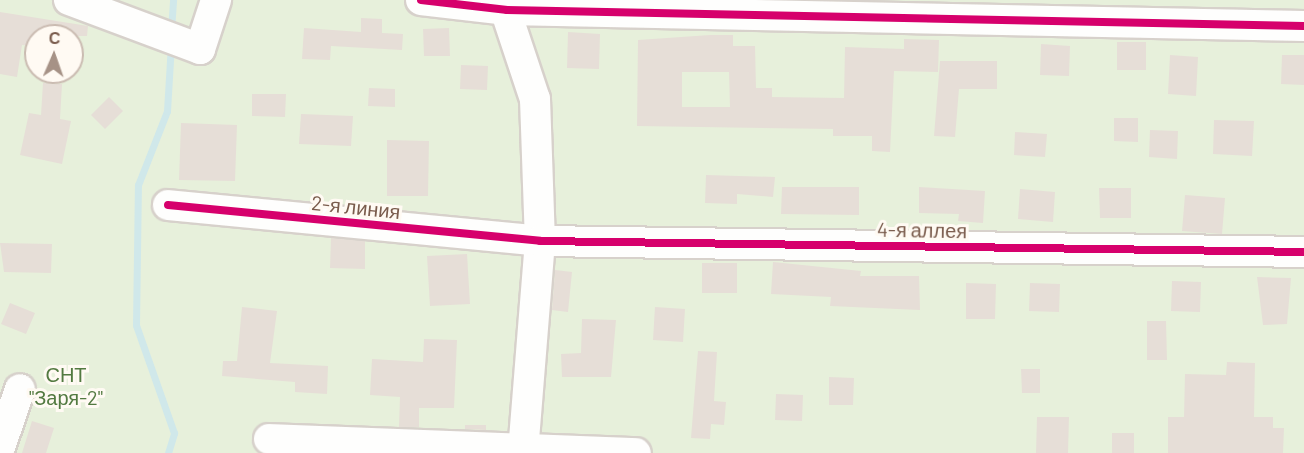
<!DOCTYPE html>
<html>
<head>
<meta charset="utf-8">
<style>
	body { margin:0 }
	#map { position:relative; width:1304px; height:453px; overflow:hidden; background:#f9f5f0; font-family:Barlow,sans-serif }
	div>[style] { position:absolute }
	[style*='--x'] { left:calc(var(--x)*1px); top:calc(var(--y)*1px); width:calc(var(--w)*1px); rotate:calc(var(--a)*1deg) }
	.green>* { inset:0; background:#e7f0db }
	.stream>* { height:7px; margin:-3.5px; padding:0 3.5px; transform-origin:3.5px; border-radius:3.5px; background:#d0e8ea }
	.building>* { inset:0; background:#e6ded7 }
	.roads { filter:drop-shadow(2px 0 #d7d1cb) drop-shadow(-2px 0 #d7d1cb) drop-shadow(0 2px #d7d1cb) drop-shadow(0 -2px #d7d1cb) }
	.minor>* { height:30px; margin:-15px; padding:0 15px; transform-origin:15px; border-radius:15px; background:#fefefd }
	.cycleway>* { height:8px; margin:-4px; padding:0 4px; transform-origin:4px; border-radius:4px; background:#d6006c }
	span { translate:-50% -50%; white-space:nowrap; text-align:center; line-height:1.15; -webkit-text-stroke:6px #fffaf3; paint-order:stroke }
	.street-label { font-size:20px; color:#7a5c4d }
	.park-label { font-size:20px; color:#537a41 }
	.north { position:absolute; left:24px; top:24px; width:60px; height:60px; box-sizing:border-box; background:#fffaf3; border:2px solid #cabbb1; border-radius:50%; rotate:2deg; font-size:16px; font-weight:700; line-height:24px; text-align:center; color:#7a5c4d }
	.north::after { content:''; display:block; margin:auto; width:21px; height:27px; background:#a69286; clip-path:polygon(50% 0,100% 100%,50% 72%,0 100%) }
</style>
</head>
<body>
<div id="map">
	<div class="green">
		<div style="clip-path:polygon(evenodd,0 0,1304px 0,1304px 453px,0 453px,0 0,36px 36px,72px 36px,72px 72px,36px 72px,36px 36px)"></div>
	</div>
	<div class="stream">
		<div style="--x:171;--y:30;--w:30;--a:-86"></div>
		<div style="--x:168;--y:453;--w:21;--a:-73"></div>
		<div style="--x:174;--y:433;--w:114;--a:-109.4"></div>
		<div style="--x:136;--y:325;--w:140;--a:-89.2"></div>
		<div style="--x:138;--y:185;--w:79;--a:-68.6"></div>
		<div style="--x:167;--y:111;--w:67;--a:-86.6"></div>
	</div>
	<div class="building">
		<div style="clip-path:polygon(0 12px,88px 26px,87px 36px,36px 36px,36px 47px,22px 45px,17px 77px,0 74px)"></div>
		<div style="clip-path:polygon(361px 18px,382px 19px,382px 33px,403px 34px,402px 50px,331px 46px,330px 60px,302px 59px,304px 28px,361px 32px)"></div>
		<div style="clip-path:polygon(449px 28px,450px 56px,424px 56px,423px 29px)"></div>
		<div style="clip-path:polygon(568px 32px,600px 34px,599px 69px,567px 68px)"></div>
		<div style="clip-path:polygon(evenodd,710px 35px,733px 35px,733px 46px,755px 46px,756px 88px,772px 88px,772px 97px,844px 98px,845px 47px,904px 49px,904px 39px,939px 40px,938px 72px,894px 71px,890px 152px,872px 151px,872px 136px,833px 136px,833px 129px,637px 126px,638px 40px,710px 35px,682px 72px,729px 72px,730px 107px,682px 107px,682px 72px)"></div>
		<div style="clip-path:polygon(1117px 42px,1146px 42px,1146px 70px,1117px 70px)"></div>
		<div style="clip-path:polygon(1041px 44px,1070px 46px,1069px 76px,1040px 75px)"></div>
		<div style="clip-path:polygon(1170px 55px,1198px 57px,1196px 96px,1168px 94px)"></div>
		<div style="clip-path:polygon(1282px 55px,1304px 55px,1304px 85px,1281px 84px)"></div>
		<div style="clip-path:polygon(940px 61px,997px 61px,997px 89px,959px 89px,955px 137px,934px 136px)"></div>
		<div style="clip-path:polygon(461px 65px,488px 66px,487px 90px,460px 89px)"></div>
		<div style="clip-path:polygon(43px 83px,62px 84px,60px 119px,71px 121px,62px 164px,20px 155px,29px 113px,41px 115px)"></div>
		<div style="clip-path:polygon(369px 88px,395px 89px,395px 107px,368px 106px)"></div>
		<div style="clip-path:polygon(252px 94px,286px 94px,285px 117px,252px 116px)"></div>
		<div style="clip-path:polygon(109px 97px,123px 111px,105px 129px,91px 115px)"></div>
		<div style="clip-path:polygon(301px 114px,353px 116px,351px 146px,299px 144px)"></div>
		<div style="clip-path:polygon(1114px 118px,1138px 118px,1138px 142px,1114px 141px)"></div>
		<div style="clip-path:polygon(1214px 120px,1254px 121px,1252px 156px,1213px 154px)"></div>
		<div style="clip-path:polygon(181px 123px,237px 125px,235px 181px,179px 180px)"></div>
		<div style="clip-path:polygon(1150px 130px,1178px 131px,1177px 159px,1149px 157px)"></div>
		<div style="clip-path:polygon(1015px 132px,1047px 134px,1045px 157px,1014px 155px)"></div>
		<div style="clip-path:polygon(387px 140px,429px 141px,428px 196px,387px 196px)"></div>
		<div style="clip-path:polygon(706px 175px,775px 177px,773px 197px,737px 194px,737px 204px,705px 203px)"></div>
		<div style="clip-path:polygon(782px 187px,859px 187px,859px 215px,781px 214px)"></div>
		<div style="clip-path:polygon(919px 187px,985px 191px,983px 223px,958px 221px,959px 214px,919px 213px)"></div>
		<div style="clip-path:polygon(1099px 188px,1131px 188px,1131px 218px,1100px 218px)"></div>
		<div style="clip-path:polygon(1020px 189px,1055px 192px,1053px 222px,1018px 219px)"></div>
		<div style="clip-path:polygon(1185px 195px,1225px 198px,1222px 234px,1182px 231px)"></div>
		<div style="clip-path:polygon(331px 238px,365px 241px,365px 269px,330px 268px)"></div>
		<div style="clip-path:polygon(0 243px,52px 244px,51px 273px,4px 272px)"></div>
		<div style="clip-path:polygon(467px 254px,470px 304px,430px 306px,427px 256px)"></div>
		<div style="clip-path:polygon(773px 262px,861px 271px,860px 276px,919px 276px,920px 310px,830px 306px,831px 297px,771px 294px)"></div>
		<div style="clip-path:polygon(702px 263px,737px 263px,737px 293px,702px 293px)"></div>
		<div style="clip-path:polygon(555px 270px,572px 272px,568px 312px,552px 310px)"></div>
		<div style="clip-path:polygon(1257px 277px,1291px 278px,1287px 324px,1263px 325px)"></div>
		<div style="clip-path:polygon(1172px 281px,1201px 282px,1200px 312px,1171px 311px)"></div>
		<div style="clip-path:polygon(966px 283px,996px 284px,995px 319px,966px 319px)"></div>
		<div style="clip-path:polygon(1030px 283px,1060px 284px,1059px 312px,1029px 311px)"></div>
		<div style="clip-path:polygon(10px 303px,35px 313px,26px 334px,1px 324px)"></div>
		<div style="clip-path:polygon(242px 307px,277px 311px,270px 363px,328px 366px,327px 394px,295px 392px,295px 382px,222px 376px,223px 361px,237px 361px)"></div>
		<div style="clip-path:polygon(655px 307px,685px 309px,683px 342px,653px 340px)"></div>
		<div style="clip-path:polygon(582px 319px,616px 320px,611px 377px,562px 377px,561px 354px,581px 353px)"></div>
		<div style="clip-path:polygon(1147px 321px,1166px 321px,1167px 360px,1147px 360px)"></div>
		<div style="clip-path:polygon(424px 339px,457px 340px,454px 408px,419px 408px,419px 427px,399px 427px,400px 397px,370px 395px,372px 359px,423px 362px)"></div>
		<div style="clip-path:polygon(698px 351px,717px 352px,714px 401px,726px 402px,724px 425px,711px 424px,710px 439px,691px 438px)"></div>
		<div style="clip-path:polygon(1227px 362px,1255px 363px,1254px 417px,1273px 417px,1273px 428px,1284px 428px,1283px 453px,1168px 453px,1168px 417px,1184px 417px,1185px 374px,1226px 375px)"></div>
		<div style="clip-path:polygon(1021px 369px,1040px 369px,1040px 393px,1022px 393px)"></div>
		<div style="clip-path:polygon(829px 377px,854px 378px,853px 405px,829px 405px)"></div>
		<div style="clip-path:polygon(776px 394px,803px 395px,802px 421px,775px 420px)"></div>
		<div style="clip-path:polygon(1037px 417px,1069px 417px,1068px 453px,1036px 453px)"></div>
		<div style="clip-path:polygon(32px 421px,54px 428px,46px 453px,22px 453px)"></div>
		<div style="clip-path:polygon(465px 425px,486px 425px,486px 430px,465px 429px)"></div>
		<div style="clip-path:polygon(1112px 433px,1134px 433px,1134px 453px,1112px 453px)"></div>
	</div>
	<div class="roads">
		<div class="minor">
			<div style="--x:69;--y:0;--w:140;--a:20.5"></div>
			<div style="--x:200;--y:49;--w:52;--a:-71.9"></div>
			<div style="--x:421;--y:0;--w:87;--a:6.6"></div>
			<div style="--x:507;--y:10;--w:797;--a:1.15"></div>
			<div style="--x:502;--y:0;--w:104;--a:71.6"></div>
			<div style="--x:535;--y:99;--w:142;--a:88"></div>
			<div style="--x:540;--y:241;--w:213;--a:94.6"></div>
			<div style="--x:168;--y:205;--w:374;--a:5.5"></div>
			<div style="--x:540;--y:241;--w:764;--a:0.82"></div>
			<div style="--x:269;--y:439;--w:367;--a:2.2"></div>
			<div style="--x:0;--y:447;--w:61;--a:-71"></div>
		</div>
	</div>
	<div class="cycleway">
		<div style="--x:421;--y:0;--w:87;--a:6.6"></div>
		<div style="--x:507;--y:10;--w:797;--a:1.15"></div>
		<div style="--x:168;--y:205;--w:374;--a:5.5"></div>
		<div style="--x:540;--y:241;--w:764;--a:0.82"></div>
	</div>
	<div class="street-label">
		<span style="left:356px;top:207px;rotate:6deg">2-я линия</span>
		<span style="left:922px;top:230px;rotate:1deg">4-я аллея</span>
	</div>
	<div class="park-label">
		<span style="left:66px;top:386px">СНТ<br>"Заря-2"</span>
	</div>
	<div class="north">С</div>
</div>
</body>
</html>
